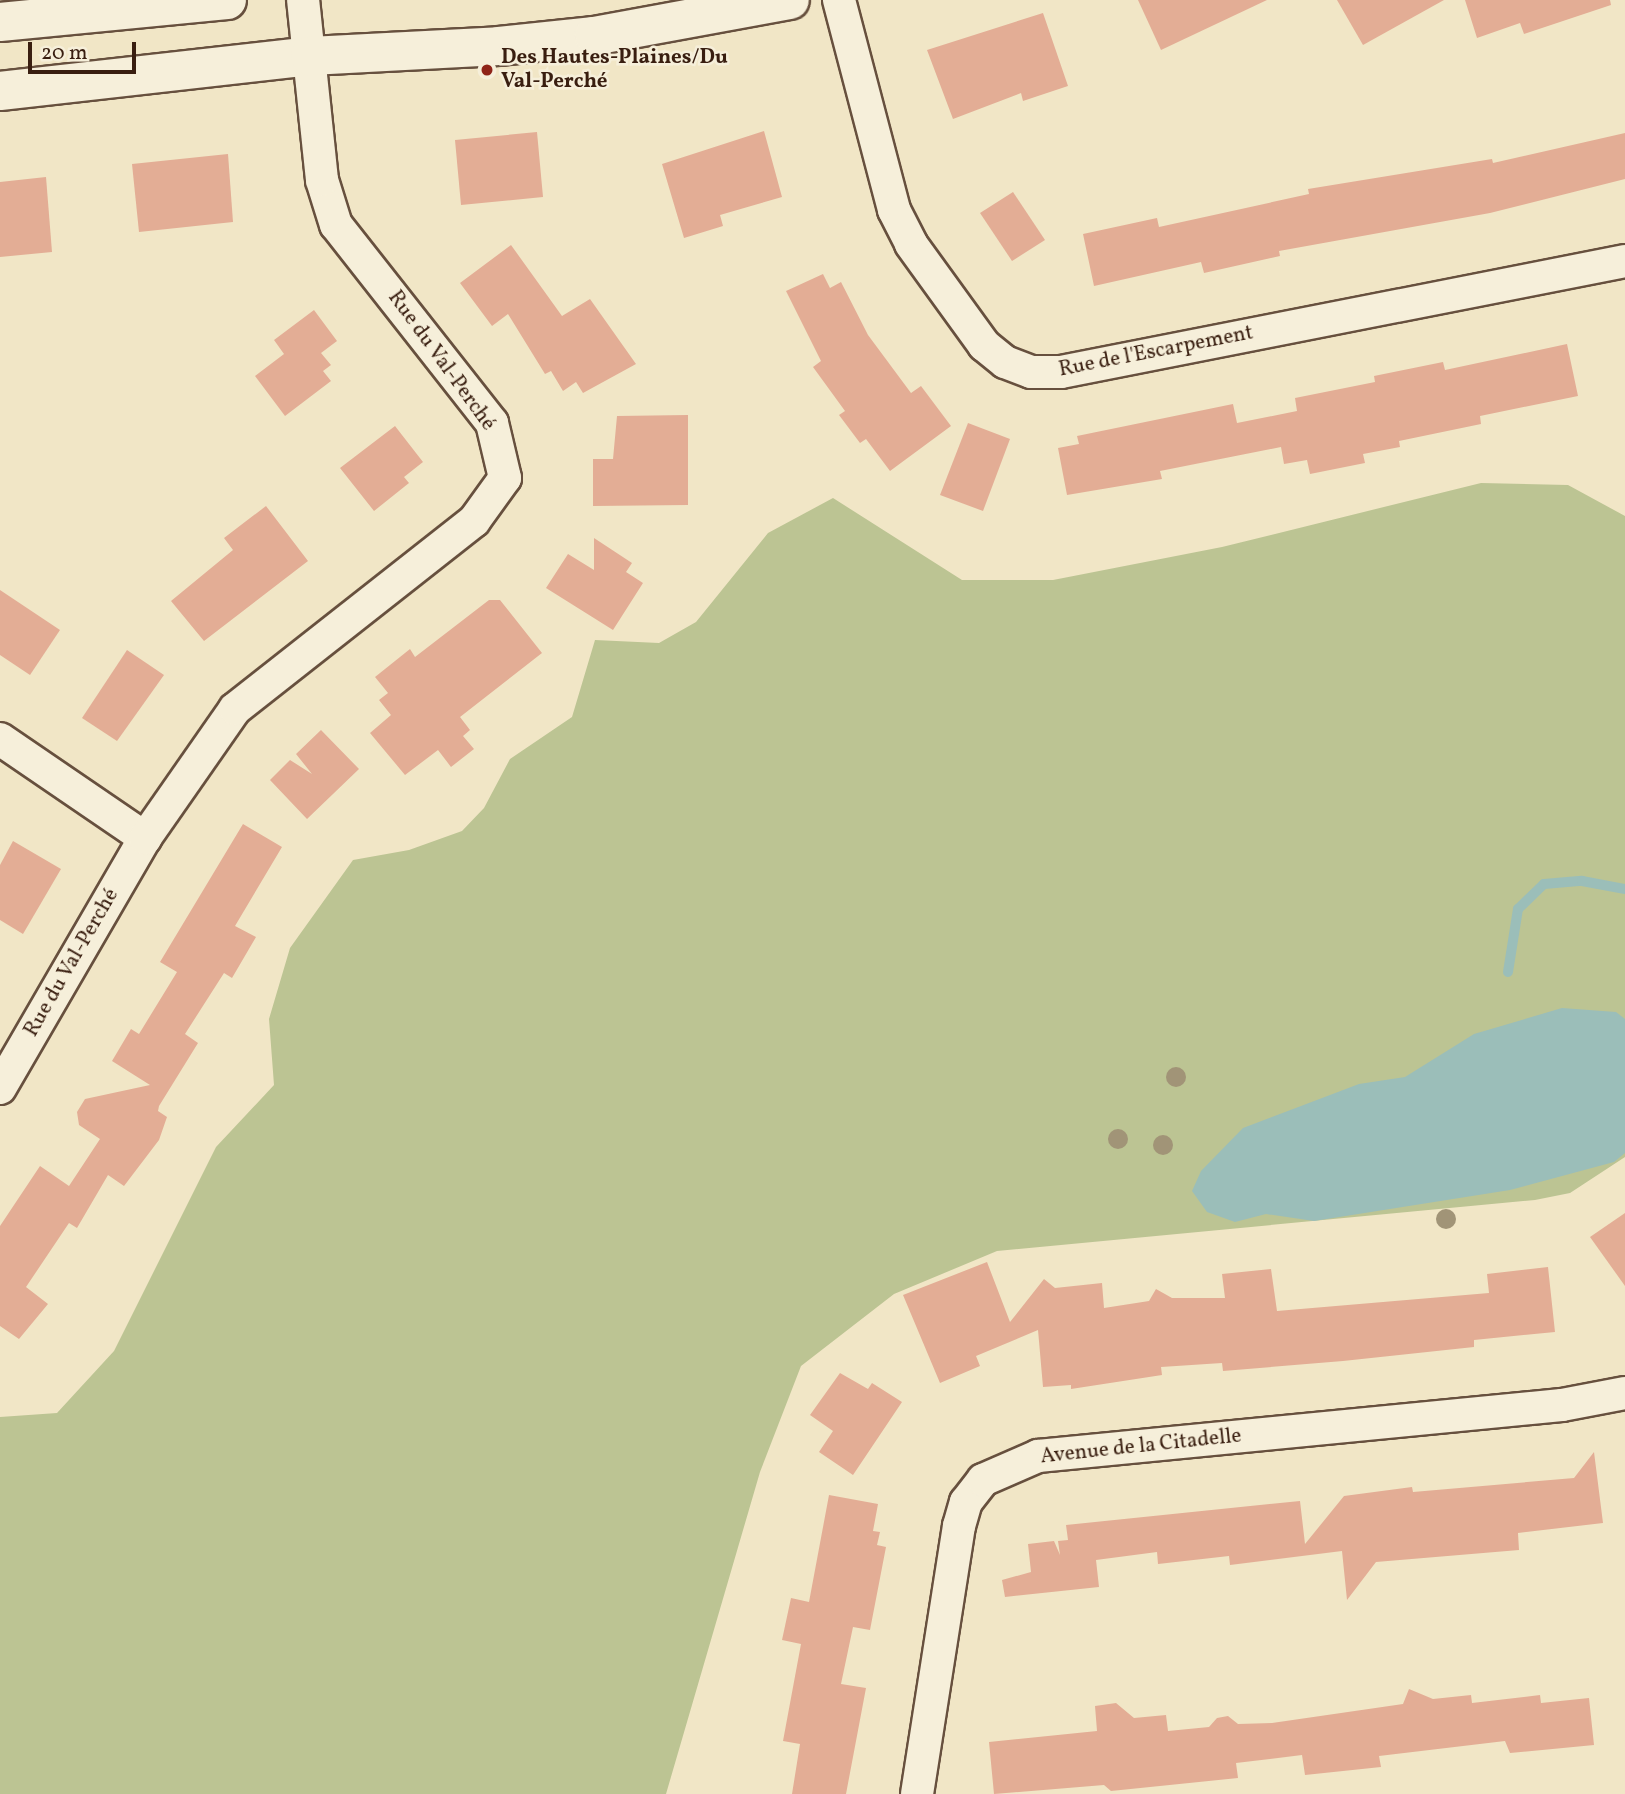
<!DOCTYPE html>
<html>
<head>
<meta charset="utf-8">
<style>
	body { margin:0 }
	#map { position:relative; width:1625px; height:1794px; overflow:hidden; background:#f1e6c6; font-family:Vollkorn,serif }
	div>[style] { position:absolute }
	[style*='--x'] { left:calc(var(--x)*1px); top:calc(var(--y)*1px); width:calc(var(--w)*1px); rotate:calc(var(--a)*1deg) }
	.green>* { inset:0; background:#bcc493 }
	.water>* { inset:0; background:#9bbeb9 }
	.stream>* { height:10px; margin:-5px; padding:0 5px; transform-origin:5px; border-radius:5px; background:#9bbeb9 }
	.building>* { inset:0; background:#e3ad95 }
	.roads { filter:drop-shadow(2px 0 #67503e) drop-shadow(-2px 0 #67503e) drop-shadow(0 2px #67503e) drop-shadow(0 -2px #67503e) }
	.street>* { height:32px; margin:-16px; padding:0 16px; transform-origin:16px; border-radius:16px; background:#f6efda }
	.secondary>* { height:38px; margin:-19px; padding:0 19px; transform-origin:19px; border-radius:19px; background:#f6efda }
	.trees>* { width:20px; height:20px; margin:-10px; border-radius:50%; background:#a19477 }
	.dots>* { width:19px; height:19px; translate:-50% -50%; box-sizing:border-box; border:4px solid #f6efda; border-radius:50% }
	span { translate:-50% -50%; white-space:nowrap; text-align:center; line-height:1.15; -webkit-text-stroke:5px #f6efda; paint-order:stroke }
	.poi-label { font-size:21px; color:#391e10; font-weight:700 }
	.left { translate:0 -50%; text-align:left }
	.street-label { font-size:21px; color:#391e10 }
	.scale { position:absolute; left:28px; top:42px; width:108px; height:32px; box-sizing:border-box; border:4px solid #391e10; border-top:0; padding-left:9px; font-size:21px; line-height:24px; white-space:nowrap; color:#391e10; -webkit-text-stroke:5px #f6efda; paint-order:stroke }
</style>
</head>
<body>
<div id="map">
	<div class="green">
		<div style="clip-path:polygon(1481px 483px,1568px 485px,1625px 516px,1625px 1157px,1570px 1193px,1535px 1200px,997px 1251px,894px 1294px,801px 1366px,760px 1472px,666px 1794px,0 1794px,0 1417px,57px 1413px,114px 1351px,216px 1147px,274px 1085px,269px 1019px,290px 948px,353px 860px,409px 850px,462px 831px,484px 808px,510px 759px,572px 717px,595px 640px,659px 643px,696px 622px,768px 533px,833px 498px,962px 580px,1053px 580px,1222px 547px)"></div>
	</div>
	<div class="water">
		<div style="clip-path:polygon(1562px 1008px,1616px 1012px,1625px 1019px,1625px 1153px,1614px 1162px,1510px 1190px,1314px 1221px,1266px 1214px,1235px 1222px,1207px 1212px,1192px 1191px,1201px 1171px,1243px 1128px,1359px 1084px,1405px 1077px,1474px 1034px)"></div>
	</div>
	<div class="stream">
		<div style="--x:1508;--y:972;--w:64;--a:-81"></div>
		<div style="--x:1518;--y:909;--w:36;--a:-44"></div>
		<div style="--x:1544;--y:884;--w:38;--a:-5"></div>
		<div style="--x:1582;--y:881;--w:44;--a:10.5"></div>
	</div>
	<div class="building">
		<div style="clip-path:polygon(1138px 0,1267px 0,1161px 50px)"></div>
		<div style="clip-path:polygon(1337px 0,1444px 0,1363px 45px)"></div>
		<div style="clip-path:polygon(1465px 0,1610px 0,1611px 5px,1524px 34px,1520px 23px,1477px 38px)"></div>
		<div style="clip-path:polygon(1043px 13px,1068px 86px,1023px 101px,1021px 93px,953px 119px,927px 50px)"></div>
		<div style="clip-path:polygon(764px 131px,782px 197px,720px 215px,723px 226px,684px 238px,662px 164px)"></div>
		<div style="clip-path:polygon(537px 132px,543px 197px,461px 205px,455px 140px)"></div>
		<div style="clip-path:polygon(1625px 133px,1625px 179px,1490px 213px,1279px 251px,1280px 256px,1204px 273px,1201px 262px,1094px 286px,1083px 234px,1157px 218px,1159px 227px,1309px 194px,1308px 189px,1492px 159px,1493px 163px)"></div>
		<div style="clip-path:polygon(228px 154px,233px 222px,139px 232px,132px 164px)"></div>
		<div style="clip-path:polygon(46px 177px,52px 252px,0 257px,0 182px)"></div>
		<div style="clip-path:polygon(1013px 192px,1045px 240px,1012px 261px,980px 213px)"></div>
		<div style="clip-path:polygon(511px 245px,562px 316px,590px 299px,636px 364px,583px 393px,576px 382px,563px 391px,551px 371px,545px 374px,508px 314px,492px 326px,460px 283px)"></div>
		<div style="clip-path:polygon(823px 274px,830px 288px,841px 282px,868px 335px,911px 393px,921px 386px,951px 426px,890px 471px,866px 439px,860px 443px,839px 415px,845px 411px,813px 367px,821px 361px,786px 291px)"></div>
		<div style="clip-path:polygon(314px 310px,337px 341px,321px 353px,331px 365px,323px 371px,331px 381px,285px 416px,255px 376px,284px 354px,274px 340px)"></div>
		<div style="clip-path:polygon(1567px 344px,1578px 396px,1480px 416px,1481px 424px,1399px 441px,1400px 447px,1363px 454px,1365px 463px,1310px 474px,1307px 460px,1284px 464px,1281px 447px,1160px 471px,1162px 479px,1067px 495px,1058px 448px,1079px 444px,1077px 436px,1233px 404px,1237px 423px,1297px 411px,1295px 398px,1375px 382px,1374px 376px,1443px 362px,1445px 370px)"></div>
		<div style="clip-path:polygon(688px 415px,688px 505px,593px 506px,593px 459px,613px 459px,617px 416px)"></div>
		<div style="clip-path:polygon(968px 423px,1010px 439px,983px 511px,940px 495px)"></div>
		<div style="clip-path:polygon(395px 426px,423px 462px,404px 477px,409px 483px,374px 511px,340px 468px)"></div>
		<div style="clip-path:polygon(266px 506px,308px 561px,204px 641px,171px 601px,233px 550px,224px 538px)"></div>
		<div style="clip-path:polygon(594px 538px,632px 563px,626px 572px,643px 583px,613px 630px,546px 588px,568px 554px,594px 570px)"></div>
		<div style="clip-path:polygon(0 590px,60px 630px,30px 675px,0 655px)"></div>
		<div style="clip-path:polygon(489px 600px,500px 600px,542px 653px,460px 717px,470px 730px,463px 736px,474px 749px,451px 767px,438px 750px,405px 775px,370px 733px,391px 715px,379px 700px,388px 693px,375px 677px,410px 649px,415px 657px)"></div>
		<div style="clip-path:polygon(127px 650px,164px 675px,117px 741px,82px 718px)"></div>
		<div style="clip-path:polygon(321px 730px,359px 769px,307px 819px,270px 780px,290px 760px,312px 774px,296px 754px)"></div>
		<div style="clip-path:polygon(243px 824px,282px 847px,235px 926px,256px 937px,232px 978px,224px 973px,185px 1034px,198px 1043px,159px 1106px,158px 1111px,167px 1117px,159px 1140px,124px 1186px,108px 1175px,77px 1228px,69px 1223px,26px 1287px,48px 1304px,19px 1339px,0 1326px,0 1226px,40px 1166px,69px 1186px,100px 1139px,79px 1125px,77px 1112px,85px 1099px,150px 1085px,112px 1061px,131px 1029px,139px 1034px,177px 972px,160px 962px)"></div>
		<div style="clip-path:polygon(13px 841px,61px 869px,23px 934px,0 920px,0 865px)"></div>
		<div style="clip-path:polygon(1625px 1213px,1625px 1286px,1590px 1237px)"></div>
		<div style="clip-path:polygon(987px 1262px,1010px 1322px,1044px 1279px,1055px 1288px,1102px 1283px,1104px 1308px,1149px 1301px,1156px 1289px,1172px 1298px,1225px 1298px,1222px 1274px,1271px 1269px,1277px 1311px,1489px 1293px,1487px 1274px,1548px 1267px,1555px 1332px,1474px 1340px,1474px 1347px,1343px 1361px,1223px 1371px,1222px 1363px,1161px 1367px,1162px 1375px,1071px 1389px,1071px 1385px,1043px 1387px,1038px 1330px,976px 1356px,980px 1366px,940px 1383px,903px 1295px)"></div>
		<div style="clip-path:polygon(840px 1373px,868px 1389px,872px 1383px,902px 1402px,853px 1475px,819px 1452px,833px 1431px,810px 1415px)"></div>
		<div style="clip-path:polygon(1594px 1452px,1603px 1523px,1518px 1533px,1519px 1550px,1376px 1562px,1347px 1600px,1342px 1551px,1230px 1565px,1229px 1556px,1158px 1564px,1157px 1552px,1096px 1560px,1099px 1587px,1005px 1597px,1002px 1580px,1031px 1572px,1028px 1544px,1054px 1541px,1060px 1555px,1058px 1541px,1068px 1540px,1066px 1525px,1300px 1501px,1305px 1544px,1344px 1496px,1412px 1487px,1413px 1492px,1574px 1478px)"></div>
		<div style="clip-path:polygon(829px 1495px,878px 1504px,873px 1531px,880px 1532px,877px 1545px,886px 1547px,870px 1630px,853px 1627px,841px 1684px,866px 1688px,846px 1794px,792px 1794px,800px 1744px,783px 1741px,801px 1644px,782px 1640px,791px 1598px,809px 1602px)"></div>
		<div style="clip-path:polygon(1409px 1689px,1433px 1699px,1471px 1695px,1472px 1703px,1540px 1695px,1541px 1703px,1589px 1698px,1594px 1745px,1510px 1753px,1505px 1741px,1379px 1756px,1381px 1767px,1305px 1775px,1302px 1755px,1236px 1763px,1238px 1778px,1111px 1791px,1104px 1785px,994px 1794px,989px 1742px,1097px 1731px,1095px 1706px,1116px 1703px,1134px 1718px,1166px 1715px,1168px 1731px,1209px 1727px,1217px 1718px,1228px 1716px,1238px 1724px,1272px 1723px,1403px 1704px)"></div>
	</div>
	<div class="roads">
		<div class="street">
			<div style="--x:839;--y:0;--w:217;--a:75.3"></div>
			<div style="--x:894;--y:210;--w:38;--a:63"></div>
			<div style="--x:911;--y:244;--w:125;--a:54.1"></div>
			<div style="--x:984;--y:345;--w:27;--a:39"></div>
			<div style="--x:1005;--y:362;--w:28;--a:21"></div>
			<div style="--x:1031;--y:372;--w:30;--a:0"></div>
			<div style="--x:1061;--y:372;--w:575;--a:-11.13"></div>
			<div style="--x:0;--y:739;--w:176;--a:34.3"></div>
			<div style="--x:0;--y:1088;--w:289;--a:-59.9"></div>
			<div style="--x:145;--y:838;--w:157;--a:-55.1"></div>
			<div style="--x:235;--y:709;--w:304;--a:-38.2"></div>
			<div style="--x:474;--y:521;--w:53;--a:-54.2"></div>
			<div style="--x:505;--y:478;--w:57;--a:-103.3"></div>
			<div style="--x:492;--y:423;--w:252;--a:-128.2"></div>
			<div style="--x:336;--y:225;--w:47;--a:-107.3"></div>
			<div style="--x:322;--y:180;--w:181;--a:-96"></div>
			<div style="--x:917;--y:1794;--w:271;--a:-81.1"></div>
			<div style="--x:959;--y:1526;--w:25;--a:-74"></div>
			<div style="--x:966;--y:1502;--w:28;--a:-52"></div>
			<div style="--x:983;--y:1480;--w:60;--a:-23.6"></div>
			<div style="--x:1038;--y:1456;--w:526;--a:-5.56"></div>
			<div style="--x:1562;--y:1405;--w:64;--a:-10.8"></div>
		</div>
		<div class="secondary">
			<div style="--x:0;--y:22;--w:228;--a:-5.5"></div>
			<div style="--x:0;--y:91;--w:312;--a:-6.4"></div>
			<div style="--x:310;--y:56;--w:189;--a:-3"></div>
			<div style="--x:499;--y:46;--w:96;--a:-6"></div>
			<div style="--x:594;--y:36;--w:199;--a:-10.4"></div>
		</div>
	</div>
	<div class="trees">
		<div style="left:1176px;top:1077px"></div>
		<div style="left:1118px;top:1139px"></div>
		<div style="left:1163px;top:1145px"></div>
		<div style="left:1446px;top:1219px"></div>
	</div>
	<div class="dots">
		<div style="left:487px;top:70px;background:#8f2418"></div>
	</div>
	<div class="poi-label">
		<span class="left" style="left:501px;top:70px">Des Hautes-Plaines/Du<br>Val-Perché</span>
	</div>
	<div class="street-label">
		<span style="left:1156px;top:352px;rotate:-11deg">Rue de l'Escarpement</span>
		<span style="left:441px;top:361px;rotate:54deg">Rue du Val-Perché</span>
		<span style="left:72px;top:963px;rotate:-60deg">Rue du Val-Perché</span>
		<span style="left:1141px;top:1447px;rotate:-6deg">Avenue de la Citadelle</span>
	</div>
	<div class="scale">20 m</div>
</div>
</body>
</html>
